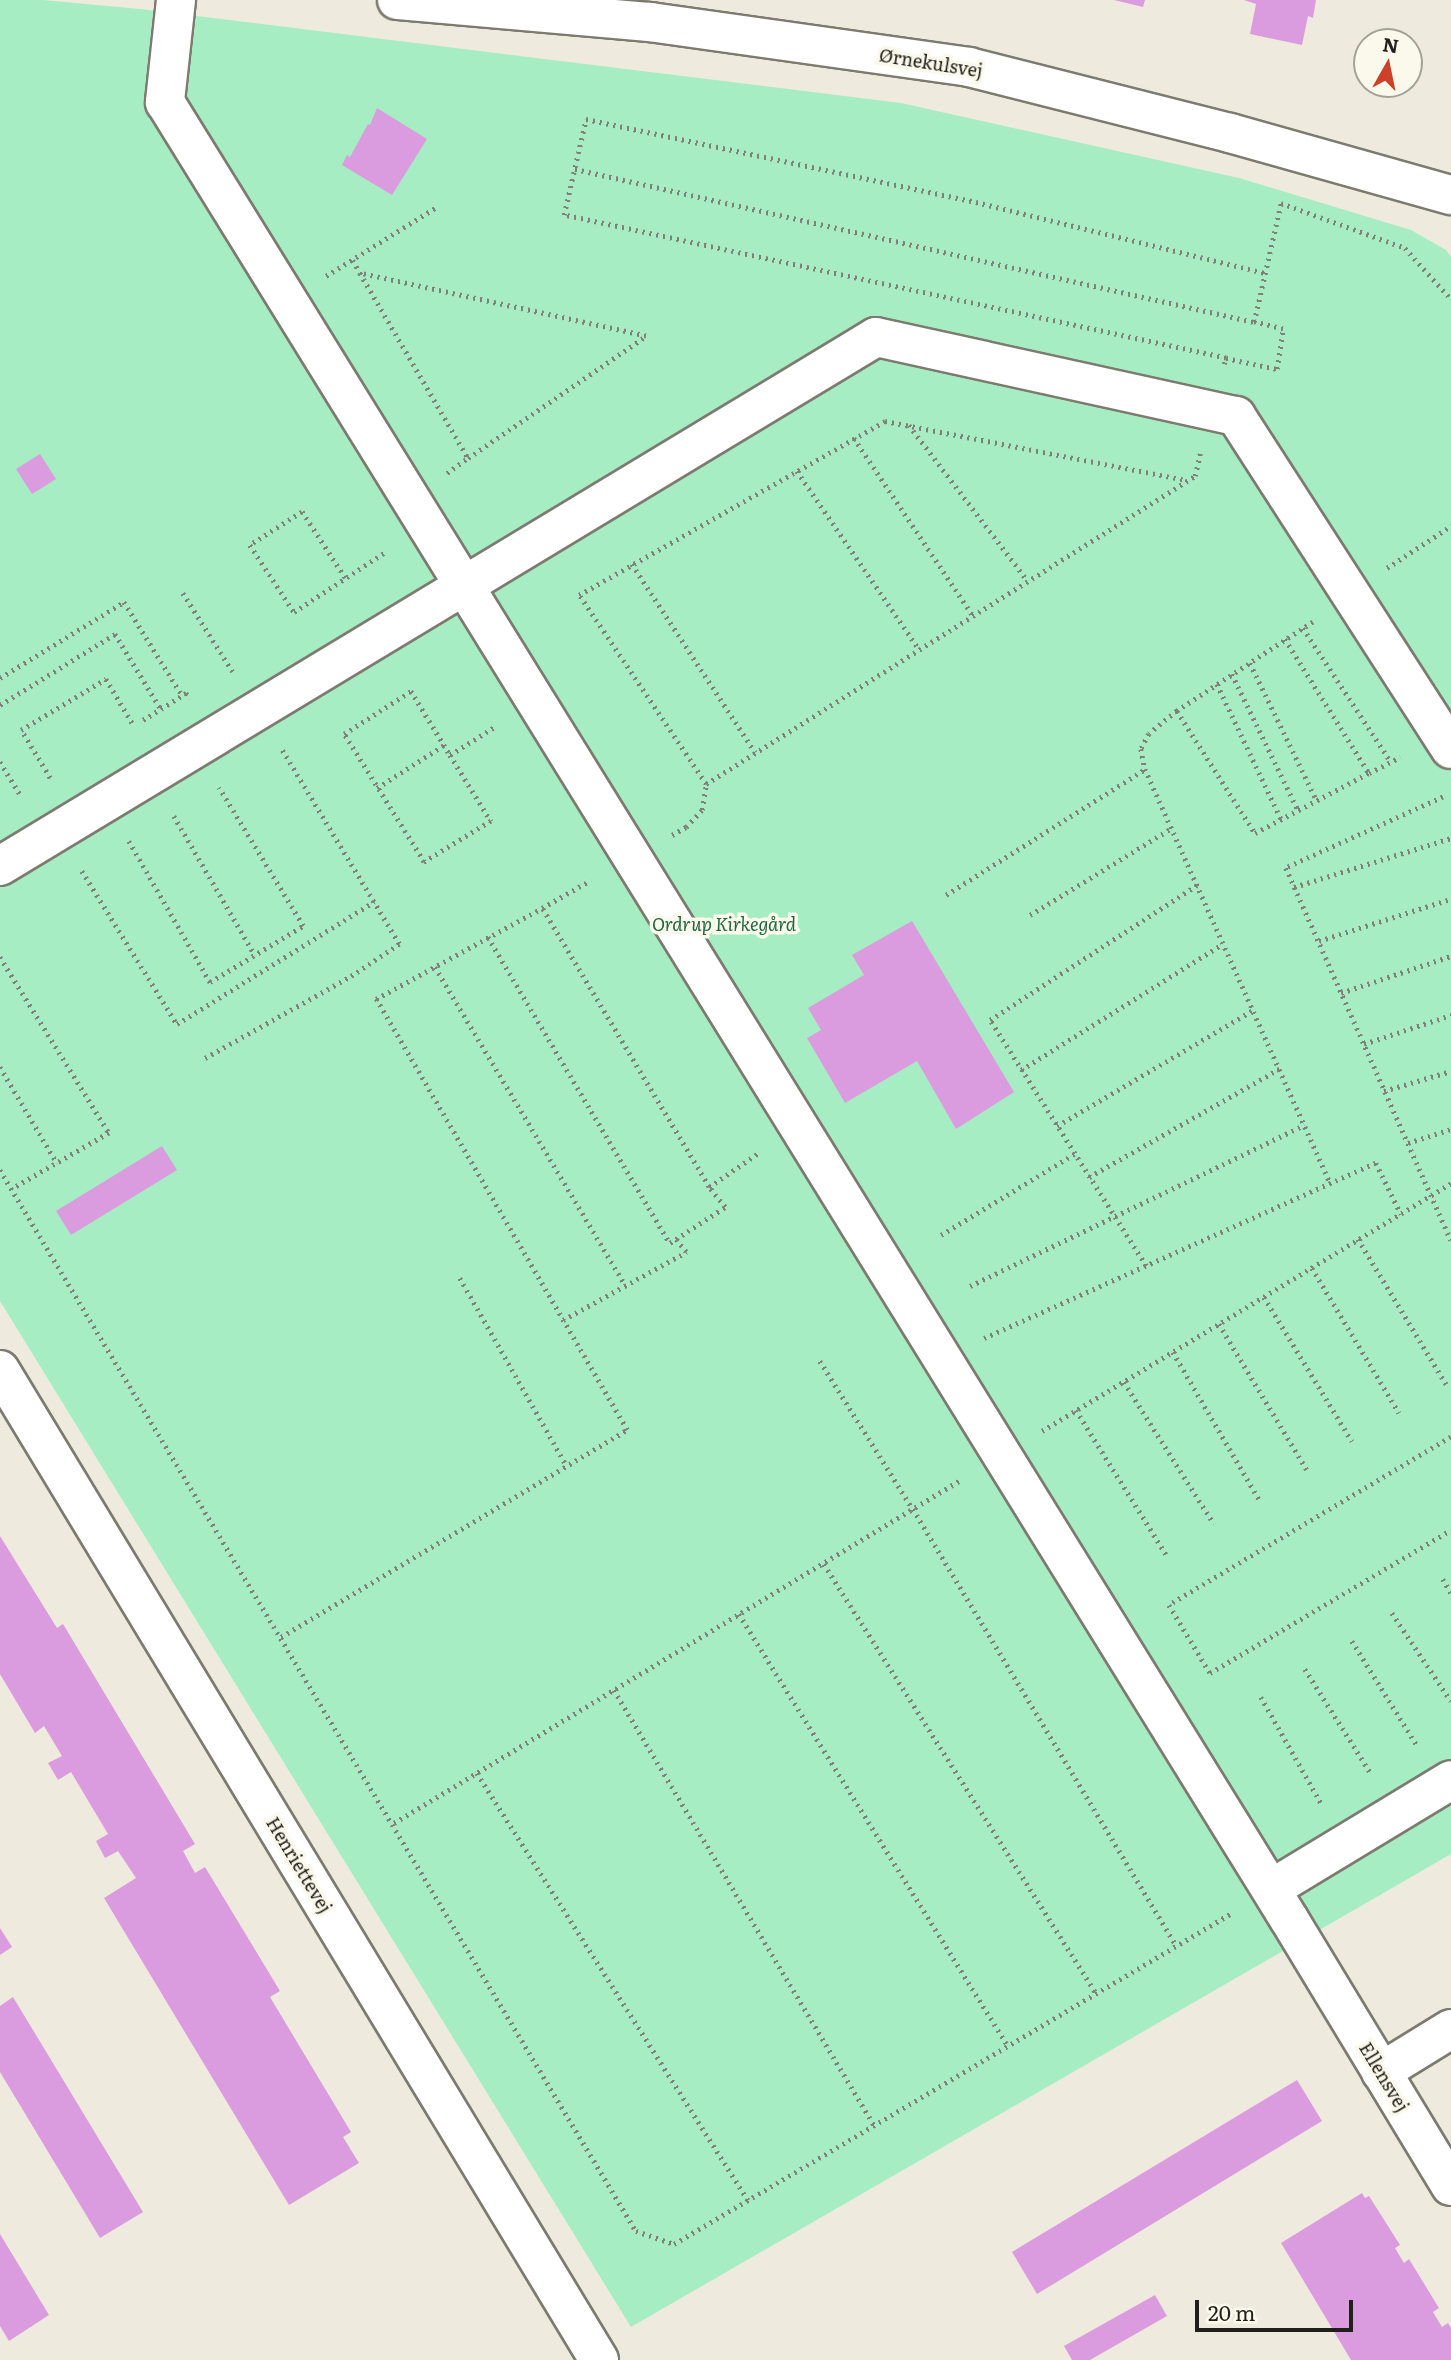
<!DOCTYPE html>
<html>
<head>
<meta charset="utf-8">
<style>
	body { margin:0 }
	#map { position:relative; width:1451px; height:2360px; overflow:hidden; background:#eeebde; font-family:Literata,serif }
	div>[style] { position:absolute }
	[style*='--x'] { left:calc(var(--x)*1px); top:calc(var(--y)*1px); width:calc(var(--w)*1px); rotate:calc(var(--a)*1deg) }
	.green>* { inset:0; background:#a6edc3 }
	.building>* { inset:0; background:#db9bdf }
	.path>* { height:4.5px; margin-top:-2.25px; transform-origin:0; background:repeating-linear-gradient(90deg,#817f77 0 2px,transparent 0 7px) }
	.roads { filter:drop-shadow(2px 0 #7d7a6f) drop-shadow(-2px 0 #7d7a6f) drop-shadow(0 2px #7d7a6f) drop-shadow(0 -2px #7d7a6f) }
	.minor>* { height:38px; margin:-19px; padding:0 19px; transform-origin:19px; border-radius:19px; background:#fff }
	span { translate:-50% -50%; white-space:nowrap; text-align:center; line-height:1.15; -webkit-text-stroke:7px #fbf9eb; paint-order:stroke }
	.street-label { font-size:18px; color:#201f1b }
	.park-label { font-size:18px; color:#264; font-style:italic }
	.north { position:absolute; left:1353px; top:28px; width:70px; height:70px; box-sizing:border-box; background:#fbf9eb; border:2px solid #a3a298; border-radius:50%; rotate:9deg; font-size:19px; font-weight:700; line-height:28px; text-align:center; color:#201f1b }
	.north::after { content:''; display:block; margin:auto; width:24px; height:32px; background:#cd412b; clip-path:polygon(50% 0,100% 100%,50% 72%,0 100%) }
	.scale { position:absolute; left:1195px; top:2300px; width:158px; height:32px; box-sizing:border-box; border:4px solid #201f1b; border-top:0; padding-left:9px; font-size:21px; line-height:24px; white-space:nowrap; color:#201f1b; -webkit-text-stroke:5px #fbf9eb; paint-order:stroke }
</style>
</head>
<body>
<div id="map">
	<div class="green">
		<div style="clip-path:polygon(0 0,43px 0,140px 9px,901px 103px,1239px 178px,1411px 230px,1446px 250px,1451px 257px,1451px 1854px,631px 2327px,0 1301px)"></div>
	</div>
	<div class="building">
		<div style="clip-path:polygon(1114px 0,1145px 0,1143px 7px)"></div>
		<div style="clip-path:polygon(1244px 0,1316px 0,1313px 18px,1308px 16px,1302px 45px,1250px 34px,1256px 4px)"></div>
		<div style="clip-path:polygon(377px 108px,427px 139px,392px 195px,342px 165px,347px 155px,350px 157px,368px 124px,370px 125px)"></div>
		<div style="clip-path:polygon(40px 454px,56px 479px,32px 494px,16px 469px)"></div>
		<div style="clip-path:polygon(912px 921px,1014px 1092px,956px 1129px,917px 1061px,845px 1103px,807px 1038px,821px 1030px,808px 1008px,864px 975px,852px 955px)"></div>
		<div style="clip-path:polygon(162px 1146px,177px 1170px,71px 1235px,56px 1211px)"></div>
		<div style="clip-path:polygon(0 1536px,57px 1628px,63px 1624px,195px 1844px,183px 1851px,195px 1873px,205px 1867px,280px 1991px,270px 1997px,351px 2132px,343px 2137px,359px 2163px,289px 2205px,104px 1898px,136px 1878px,118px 1851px,105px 1858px,96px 1841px,108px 1834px,71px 1772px,58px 1780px,48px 1763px,62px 1756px,44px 1726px,35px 1733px,0 1674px)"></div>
		<div style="clip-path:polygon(0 1928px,12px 1947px,0 1955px)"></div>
		<div style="clip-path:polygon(13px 1997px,143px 2212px,100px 2238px,0 2072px,0 2006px)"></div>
		<div style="clip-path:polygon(1297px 2080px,1322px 2121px,1037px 2294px,1012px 2252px)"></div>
		<div style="clip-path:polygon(1362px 2193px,1365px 2198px,1369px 2196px,1400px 2245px,1395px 2248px,1404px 2263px,1409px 2259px,1439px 2308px,1433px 2312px,1442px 2327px,1448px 2323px,1451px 2328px,1451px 2360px,1351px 2360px,1281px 2243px)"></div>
		<div style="clip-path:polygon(0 2234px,49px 2315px,9px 2341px,0 2326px)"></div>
		<div style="clip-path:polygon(1155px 2295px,1167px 2316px,1090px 2360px,1072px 2360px,1064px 2346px)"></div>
	</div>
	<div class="path">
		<div style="--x:575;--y:169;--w:696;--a:12.7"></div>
		<div style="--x:353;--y:260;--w:15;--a:62"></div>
		<div style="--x:326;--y:276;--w:132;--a:-32"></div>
		<div style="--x:1226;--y:358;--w:677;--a:-167.81"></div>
		<div style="--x:564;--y:215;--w:98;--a:-77.1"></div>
		<div style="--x:586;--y:119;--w:399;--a:12"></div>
		<div style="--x:976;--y:202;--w:297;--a:13.8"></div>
		<div style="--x:1224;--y:364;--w:6;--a:-72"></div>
		<div style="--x:1226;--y:358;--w:52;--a:12.2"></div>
		<div style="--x:1277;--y:369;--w:40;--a:-81.5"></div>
		<div style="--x:1283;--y:329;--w:30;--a:-166"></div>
		<div style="--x:1254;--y:322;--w:122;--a:-77.2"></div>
		<div style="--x:1281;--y:203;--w:132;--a:19.9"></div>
		<div style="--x:1405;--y:248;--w:69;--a:48"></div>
		<div style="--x:909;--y:425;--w:196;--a:52.7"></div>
		<div style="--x:854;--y:438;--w:214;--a:56.2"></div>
		<div style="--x:797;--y:471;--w:216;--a:55.6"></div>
		<div style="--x:447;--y:473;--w:26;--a:-36"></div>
		<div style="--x:468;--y:458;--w:216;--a:-34.4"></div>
		<div style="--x:646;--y:336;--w:293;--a:-167.6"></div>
		<div style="--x:360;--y:273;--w:214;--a:59.7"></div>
		<div style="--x:632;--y:564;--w:225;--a:56.8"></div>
		<div style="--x:1387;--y:568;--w:77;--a:-33.3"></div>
		<div style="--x:345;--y:578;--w:79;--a:-123.1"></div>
		<div style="--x:302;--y:512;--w:62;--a:147.6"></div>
		<div style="--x:250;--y:545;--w:80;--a:56.7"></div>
		<div style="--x:294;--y:612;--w:111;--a:-33.3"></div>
		<div style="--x:183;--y:593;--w:93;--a:57.7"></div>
		<div style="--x:1313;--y:622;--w:163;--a:146.8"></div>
		<div style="--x:1177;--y:711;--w:145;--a:57.4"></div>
		<div style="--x:1255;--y:833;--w:129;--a:-27.8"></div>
		<div style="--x:1303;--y:628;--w:160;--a:56.7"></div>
		<div style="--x:1285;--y:639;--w:158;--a:57.9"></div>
		<div style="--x:1369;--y:773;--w:35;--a:-27"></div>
		<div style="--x:1250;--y:663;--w:153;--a:64.1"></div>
		<div style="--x:1232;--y:674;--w:151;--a:64.1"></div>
		<div style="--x:0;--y:678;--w:145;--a:-31.5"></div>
		<div style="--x:124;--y:602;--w:110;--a:58.1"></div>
		<div style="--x:1217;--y:684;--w:149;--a:64.6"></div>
		<div style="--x:0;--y:705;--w:135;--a:-31.7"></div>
		<div style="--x:115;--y:634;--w:88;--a:58.5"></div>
		<div style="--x:1177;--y:711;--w:36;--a:141"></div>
		<div style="--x:1149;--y:734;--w:17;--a:118"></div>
		<div style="--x:1141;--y:749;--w:20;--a:79"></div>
		<div style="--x:1145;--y:769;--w:453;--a:65.9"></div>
		<div style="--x:143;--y:720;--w:51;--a:-32.1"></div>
		<div style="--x:186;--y:693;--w:7;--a:56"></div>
		<div style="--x:450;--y:755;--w:78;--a:58.2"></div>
		<div style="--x:491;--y:821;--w:79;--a:148.5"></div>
		<div style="--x:424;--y:862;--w:151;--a:-122"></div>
		<div style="--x:344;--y:734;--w:80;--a:-32.7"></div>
		<div style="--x:411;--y:691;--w:75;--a:58.6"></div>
		<div style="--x:450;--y:755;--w:54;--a:-32.2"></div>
		<div style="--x:0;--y:762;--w:40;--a:58"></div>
		<div style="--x:50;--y:778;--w:56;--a:-121.1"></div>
		<div style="--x:21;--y:730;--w:99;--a:-31"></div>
		<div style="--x:106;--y:679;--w:55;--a:59.2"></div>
		<div style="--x:706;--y:784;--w:228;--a:-123.9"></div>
		<div style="--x:579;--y:595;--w:352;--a:-29.6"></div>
		<div style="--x:885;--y:421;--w:306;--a:11.1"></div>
		<div style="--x:377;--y:788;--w:80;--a:-32.7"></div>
		<div style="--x:1443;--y:797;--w:172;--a:155.7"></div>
		<div style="--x:1286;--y:868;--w:407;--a:66.1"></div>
		<div style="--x:174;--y:816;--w:161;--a:59.8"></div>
		<div style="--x:672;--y:835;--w:16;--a:-30"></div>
		<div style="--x:686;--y:827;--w:23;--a:-47"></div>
		<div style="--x:702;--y:810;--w:26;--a:-81"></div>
		<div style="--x:706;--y:784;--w:578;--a:-32.21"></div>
		<div style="--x:1195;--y:476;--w:23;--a:-77"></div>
		<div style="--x:129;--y:841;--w:163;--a:60.1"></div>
		<div style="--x:210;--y:982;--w:109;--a:-31.1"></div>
		<div style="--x:303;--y:926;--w:162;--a:-121.3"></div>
		<div style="--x:82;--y:871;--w:180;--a:58.2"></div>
		<div style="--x:177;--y:1024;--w:232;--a:-31.8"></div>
		<div style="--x:1294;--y:887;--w:164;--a:-17.3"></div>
		<div style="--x:946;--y:895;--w:236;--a:-32.3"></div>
		<div style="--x:1030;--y:915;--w:167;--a:-31.5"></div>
		<div style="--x:488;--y:937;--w:356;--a:59.3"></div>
		<div style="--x:670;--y:1243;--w:66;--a:-33.2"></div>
		<div style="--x:725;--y:1207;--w:26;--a:-129"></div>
		<div style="--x:709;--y:1187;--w:325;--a:-120.9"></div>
		<div style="--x:542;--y:908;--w:56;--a:-29.7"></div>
		<div style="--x:1319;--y:941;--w:139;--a:-17.7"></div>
		<div style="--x:0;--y:957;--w:207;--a:58.2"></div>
		<div style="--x:109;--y:1133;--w:112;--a:150"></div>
		<div style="--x:435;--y:967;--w:370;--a:59.1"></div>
		<div style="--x:1341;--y:993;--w:116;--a:-18.6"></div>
		<div style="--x:1364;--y:1044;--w:92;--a:-18.4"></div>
		<div style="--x:205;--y:1058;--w:167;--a:-29.3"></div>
		<div style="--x:351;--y:976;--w:58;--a:-33.7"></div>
		<div style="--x:399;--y:944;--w:227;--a:-121.1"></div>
		<div style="--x:0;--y:1067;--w:112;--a:59.3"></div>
		<div style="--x:1021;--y:1070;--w:238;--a:-32"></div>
		<div style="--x:1384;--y:1091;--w:70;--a:-16.6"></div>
		<div style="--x:1057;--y:1126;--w:228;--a:-30.6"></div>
		<div style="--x:1408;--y:1143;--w:45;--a:-18"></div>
		<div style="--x:0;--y:1170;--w:1237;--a:59.06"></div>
		<div style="--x:636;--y:2231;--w:40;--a:18.9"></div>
		<div style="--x:674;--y:2244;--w:647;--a:-30.69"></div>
		<div style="--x:1089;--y:1177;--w:219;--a:-29.6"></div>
		<div style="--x:709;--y:1187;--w:62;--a:-34.5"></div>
		<div style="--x:941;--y:1235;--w:156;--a:-31.3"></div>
		<div style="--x:1358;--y:1239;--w:170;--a:58.7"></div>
		<div style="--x:1146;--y:1266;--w:291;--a:-122.4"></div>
		<div style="--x:990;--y:1020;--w:247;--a:-33.1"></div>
		<div style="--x:1312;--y:1268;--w:169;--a:59"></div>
		<div style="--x:460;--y:1278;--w:216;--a:60.4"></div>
		<div style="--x:970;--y:1286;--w:371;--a:-25.7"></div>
		<div style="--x:1264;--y:1297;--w:169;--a:58.6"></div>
		<div style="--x:563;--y:1320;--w:141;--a:-28.9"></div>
		<div style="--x:686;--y:1252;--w:16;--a:-128"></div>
		<div style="--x:1219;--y:1324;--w:170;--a:58.9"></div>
		<div style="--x:984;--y:1338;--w:429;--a:-24.1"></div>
		<div style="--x:1376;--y:1163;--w:57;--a:63.9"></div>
		<div style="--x:1173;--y:1352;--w:170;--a:59.7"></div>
		<div style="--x:820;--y:1361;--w:175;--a:57.9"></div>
		<div style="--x:913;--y:1509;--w:509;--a:58.9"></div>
		<div style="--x:1124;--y:1382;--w:168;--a:57.6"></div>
		<div style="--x:1076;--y:1410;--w:170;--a:58"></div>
		<div style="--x:1042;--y:1431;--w:478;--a:-31.2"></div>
		<div style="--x:1451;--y:1437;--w:328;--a:149.2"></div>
		<div style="--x:1169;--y:1605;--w:79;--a:58.9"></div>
		<div style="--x:1210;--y:1673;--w:280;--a:-30.7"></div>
		<div style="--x:824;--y:1564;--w:508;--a:57.62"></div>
		<div style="--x:1443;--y:1579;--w:16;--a:60"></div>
		<div style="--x:1392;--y:1613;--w:106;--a:56.2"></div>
		<div style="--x:739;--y:1614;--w:509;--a:58.09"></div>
		<div style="--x:281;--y:1637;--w:403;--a:-30.9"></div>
		<div style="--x:627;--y:1430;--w:499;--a:-120.2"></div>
		<div style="--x:376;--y:999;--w:189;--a:-28.7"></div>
		<div style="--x:1352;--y:1641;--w:125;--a:58.1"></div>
		<div style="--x:1305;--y:1669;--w:125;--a:57.7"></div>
		<div style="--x:614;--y:1690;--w:507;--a:59.13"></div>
		<div style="--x:1261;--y:1697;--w:122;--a:60.5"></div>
		<div style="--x:477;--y:1773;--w:506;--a:57.6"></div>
		<div style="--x:394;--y:1823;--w:664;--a:-31.2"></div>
	</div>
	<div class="roads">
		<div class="minor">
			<div style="--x:176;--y:0;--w:103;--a:96.2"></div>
			<div style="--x:165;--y:102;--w:2137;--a:58.26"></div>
			<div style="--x:1289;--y:1919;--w:312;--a:58.8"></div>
			<div style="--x:397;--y:0;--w:254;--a:5"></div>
			<div style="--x:650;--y:22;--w:322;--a:8"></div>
			<div style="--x:969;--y:67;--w:269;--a:14.2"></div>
			<div style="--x:1230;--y:133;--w:230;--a:15.7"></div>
			<div style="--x:0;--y:866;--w:1023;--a:-31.13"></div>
			<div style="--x:876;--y:337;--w:369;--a:12.4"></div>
			<div style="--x:1236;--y:416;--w:396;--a:57.2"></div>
			<div style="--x:0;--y:1370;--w:1157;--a:58.82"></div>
			<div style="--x:1271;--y:1889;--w:210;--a:-31.2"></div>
			<div style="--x:1381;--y:2072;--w:82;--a:-31.6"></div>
		</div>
	</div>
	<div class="street-label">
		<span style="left:931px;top:63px;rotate:9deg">Ørnekulsvej</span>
		<span style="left:299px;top:1865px;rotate:59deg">Henriettevej</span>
		<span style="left:1384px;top:2077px;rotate:59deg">Ellensvej</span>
	</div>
	<div class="park-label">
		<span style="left:724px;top:924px">Ordrup Kirkegård</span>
	</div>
	<div class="north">N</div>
	<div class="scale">20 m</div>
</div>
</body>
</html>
